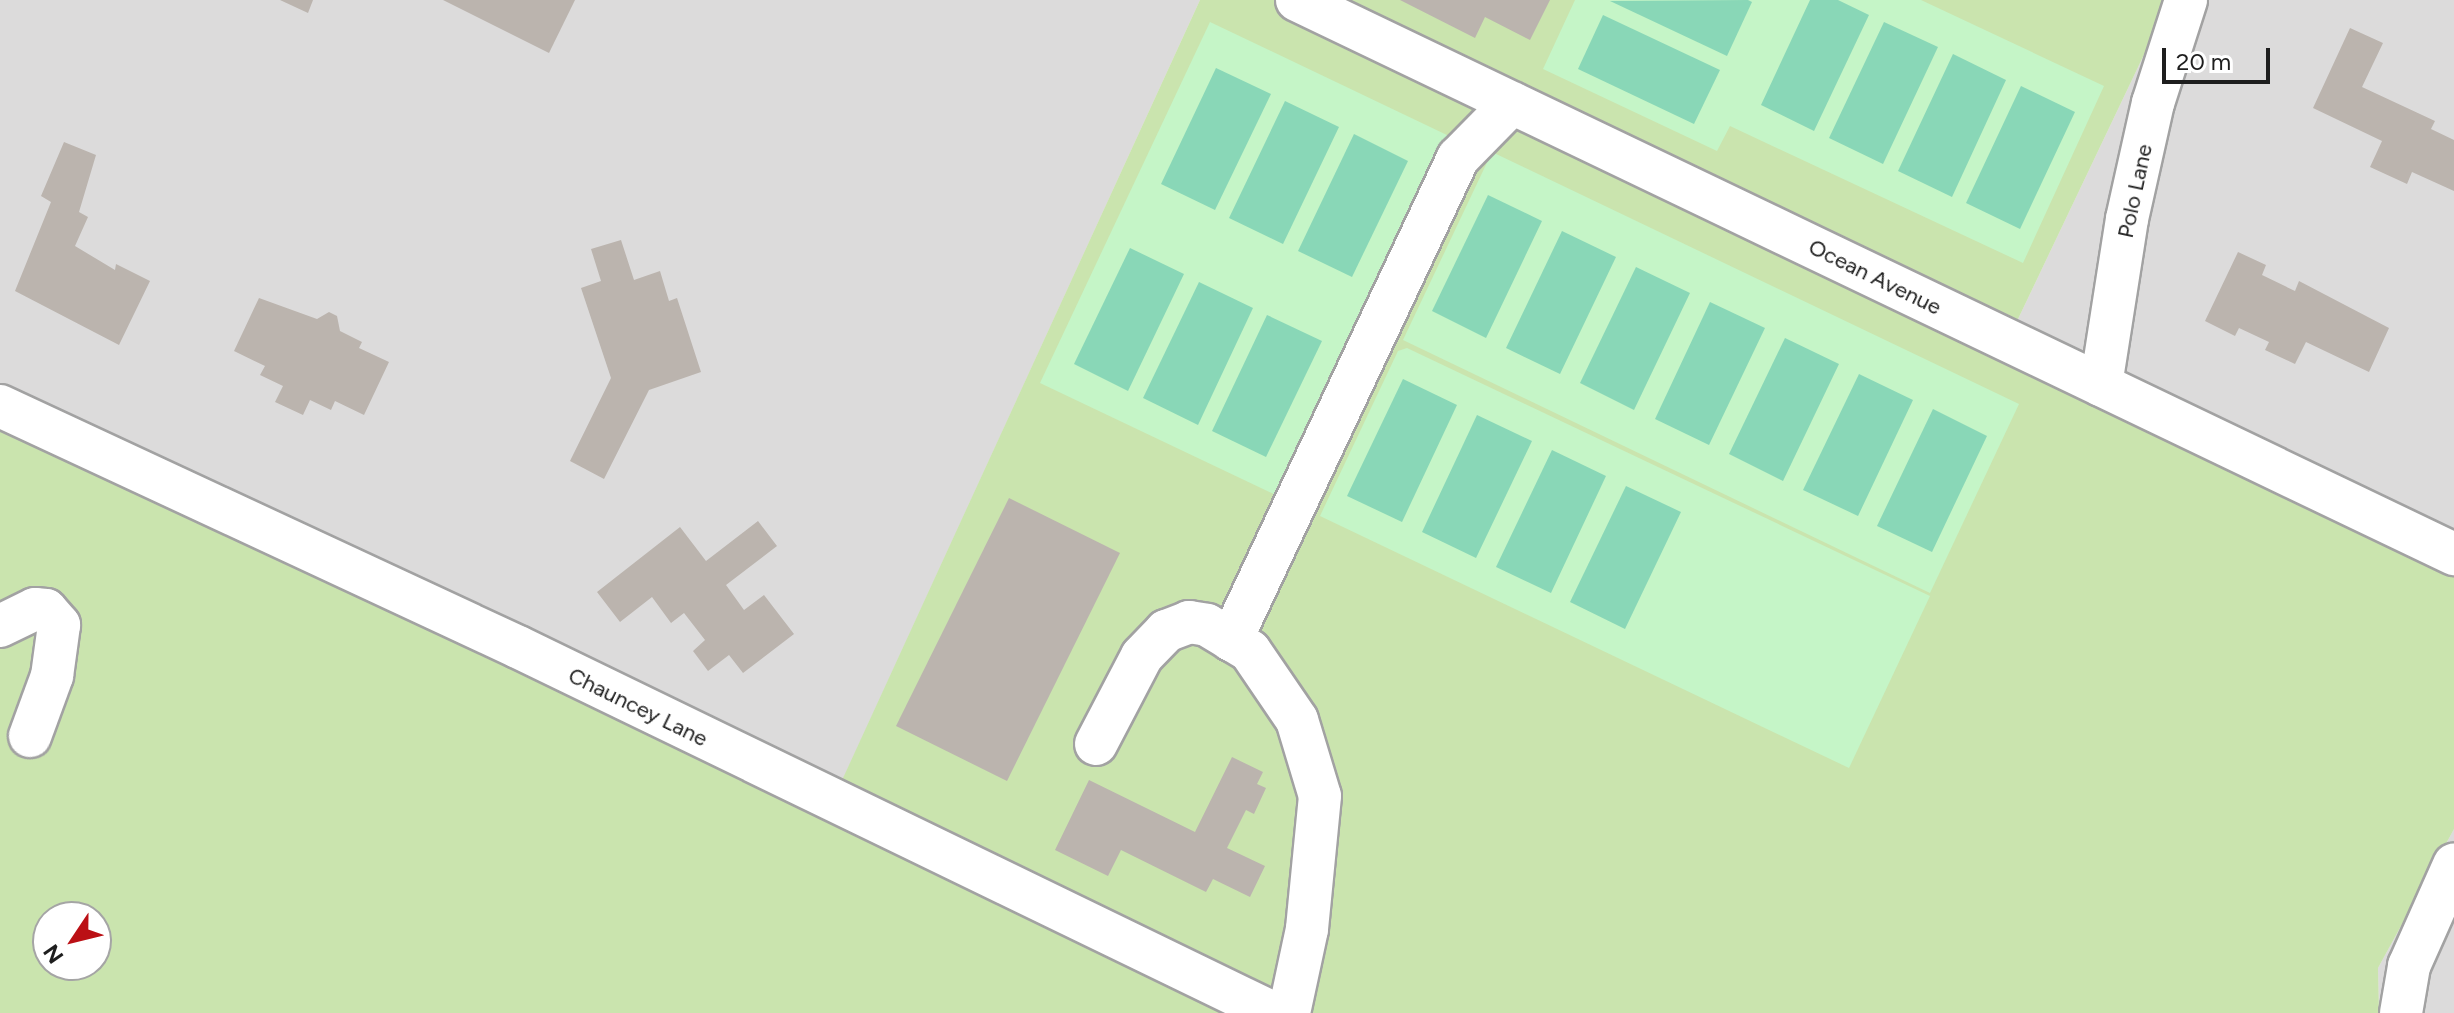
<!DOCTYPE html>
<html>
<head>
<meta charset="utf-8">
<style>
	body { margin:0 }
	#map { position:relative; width:2454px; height:1013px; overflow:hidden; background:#eeebe5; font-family:Figtree,sans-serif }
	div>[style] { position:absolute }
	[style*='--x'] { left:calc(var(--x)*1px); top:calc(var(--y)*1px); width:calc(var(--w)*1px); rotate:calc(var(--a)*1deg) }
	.residential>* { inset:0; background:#dcdbdb }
	.grass>* { inset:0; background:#cae4ae }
	.park>* { inset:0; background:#c5f5c7 }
	.pitch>* { inset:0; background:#89d7b7 }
	.building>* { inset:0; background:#bbb4ae }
	.roads { filter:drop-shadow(2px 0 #a2a2a2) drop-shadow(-2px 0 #a2a2a2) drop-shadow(0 2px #a2a2a2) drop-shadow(0 -2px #a2a2a2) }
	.minor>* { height:42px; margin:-21px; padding:0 21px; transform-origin:21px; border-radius:21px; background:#fff }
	span { translate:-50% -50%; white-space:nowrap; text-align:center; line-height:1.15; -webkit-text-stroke:6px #fff; paint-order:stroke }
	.street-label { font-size:22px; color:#1e1e1e }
	.north { position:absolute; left:32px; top:901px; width:80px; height:80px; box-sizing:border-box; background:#fff; border:2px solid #a5a5a5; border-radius:50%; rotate:235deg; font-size:22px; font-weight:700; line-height:32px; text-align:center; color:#1e1e1e }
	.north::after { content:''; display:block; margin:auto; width:28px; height:36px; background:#bb1015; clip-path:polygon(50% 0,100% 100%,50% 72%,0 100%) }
	.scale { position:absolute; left:2162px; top:48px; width:108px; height:36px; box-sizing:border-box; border:4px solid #1e1e1e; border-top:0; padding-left:10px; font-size:24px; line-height:28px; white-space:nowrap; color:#1e1e1e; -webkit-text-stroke:6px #fff; paint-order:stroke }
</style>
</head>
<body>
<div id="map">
	<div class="residential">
		<div style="clip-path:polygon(0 0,1200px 0,832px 803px,0 415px)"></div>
		<div style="clip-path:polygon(2170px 0,2454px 0,2454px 571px,1999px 359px)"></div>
		<div style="clip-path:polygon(2454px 829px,2454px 1013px,2379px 1013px,2378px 968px)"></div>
	</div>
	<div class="grass">
		<div style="clip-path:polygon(evenodd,1200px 0,2170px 0,1999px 359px,2454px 571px,2454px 829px,2378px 968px,2379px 1013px,0 1013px,0 415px,832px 802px,1200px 0,48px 917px,96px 917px,96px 965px,48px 965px,48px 917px)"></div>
	</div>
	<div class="park">
		<div style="clip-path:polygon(1575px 0,1921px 0,2104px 86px,2023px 263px,1730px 126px,1717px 151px,1543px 69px)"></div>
		<div style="clip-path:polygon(1210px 22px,1449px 136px,1278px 496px,1040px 383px)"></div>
		<div style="clip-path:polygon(1492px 152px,2019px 404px,1930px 593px,1403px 340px)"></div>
		<div style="clip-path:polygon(1407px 348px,1930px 596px,1849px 768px,1320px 516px,1398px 351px)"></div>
	</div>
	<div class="pitch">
		<div style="clip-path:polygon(1748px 0,1752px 2px,1727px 56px,1610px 1px)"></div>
		<div style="clip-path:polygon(1810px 0,1838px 0,1869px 15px,1814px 131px,1761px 105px)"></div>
		<div style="clip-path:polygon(1603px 15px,1720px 70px,1694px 124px,1578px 69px)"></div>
		<div style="clip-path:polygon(1884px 22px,1938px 47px,1883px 164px,1829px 138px)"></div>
		<div style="clip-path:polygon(1953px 54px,2006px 80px,1952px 197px,1898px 171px)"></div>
		<div style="clip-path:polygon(1216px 68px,1271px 94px,1215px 210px,1161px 184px)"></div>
		<div style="clip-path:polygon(2021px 86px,2075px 112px,2020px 229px,1966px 203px)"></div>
		<div style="clip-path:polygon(1285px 101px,1339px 127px,1283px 244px,1229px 218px)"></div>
		<div style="clip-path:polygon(1354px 134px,1408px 161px,1352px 277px,1298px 251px)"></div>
		<div style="clip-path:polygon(1488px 195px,1542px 221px,1486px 338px,1432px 311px)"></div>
		<div style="clip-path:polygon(1562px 231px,1616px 257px,1560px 374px,1506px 348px)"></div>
		<div style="clip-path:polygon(1130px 248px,1184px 274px,1128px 391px,1074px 364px)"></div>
		<div style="clip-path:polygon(1636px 267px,1690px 293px,1634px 410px,1580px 383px)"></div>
		<div style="clip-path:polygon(1199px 282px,1253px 308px,1198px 425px,1143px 398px)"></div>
		<div style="clip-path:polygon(1710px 302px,1765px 328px,1709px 445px,1655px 419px)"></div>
		<div style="clip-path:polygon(1267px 315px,1322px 341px,1266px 457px,1212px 431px)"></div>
		<div style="clip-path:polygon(1785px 338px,1839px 364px,1783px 481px,1729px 454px)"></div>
		<div style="clip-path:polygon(1859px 374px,1913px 400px,1858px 516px,1803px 490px)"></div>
		<div style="clip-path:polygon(1403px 379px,1457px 405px,1402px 522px,1347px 496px)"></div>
		<div style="clip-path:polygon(1933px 409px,1987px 436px,1932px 552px,1877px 526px)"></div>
		<div style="clip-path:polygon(1477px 415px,1532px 441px,1476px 558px,1422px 532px)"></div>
		<div style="clip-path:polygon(1552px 450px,1606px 476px,1551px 593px,1496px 567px)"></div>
		<div style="clip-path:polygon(1626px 486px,1681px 512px,1625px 629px,1570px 602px)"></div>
	</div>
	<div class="building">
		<div style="clip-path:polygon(280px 0,313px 0,308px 13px)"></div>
		<div style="clip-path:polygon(443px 0,575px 0,549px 53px)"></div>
		<div style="clip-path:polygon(1400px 0,1550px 0,1530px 40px,1485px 17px,1475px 38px)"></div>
		<div style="clip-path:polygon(2350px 28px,2383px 43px,2362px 87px,2435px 121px,2431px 129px,2454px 140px,2454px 191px,2412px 172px,2407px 184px,2370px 167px,2382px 141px,2313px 108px)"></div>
		<div style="clip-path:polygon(64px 142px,96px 155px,79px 212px,88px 217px,75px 246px,115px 270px,116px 264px,150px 281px,119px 345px,15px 291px,51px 202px,41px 196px)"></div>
		<div style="clip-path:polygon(621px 240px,634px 280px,660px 271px,669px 301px,677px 298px,701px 372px,649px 390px,604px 479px,570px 461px,611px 378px,581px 288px,601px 281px,591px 249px)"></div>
		<div style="clip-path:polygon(2238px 252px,2266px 265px,2262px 275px,2295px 291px,2299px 281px,2389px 328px,2369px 372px,2306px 342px,2295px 364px,2265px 350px,2269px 342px,2239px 328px,2235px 336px,2205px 321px)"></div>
		<div style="clip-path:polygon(259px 298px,317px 319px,329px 312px,337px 316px,340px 331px,362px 342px,359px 348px,389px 362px,364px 415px,335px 401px,331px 410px,310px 400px,303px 415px,275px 402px,283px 386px,260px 375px,265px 366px,234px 351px)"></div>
		<div style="clip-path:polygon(1009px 498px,1120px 553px,1007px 781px,896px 726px)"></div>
		<div style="clip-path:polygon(758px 521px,777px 546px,726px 585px,744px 610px,764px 595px,794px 634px,743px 673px,729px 655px,708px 671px,693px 651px,705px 640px,684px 613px,671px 623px,652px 597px,620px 622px,597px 592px,680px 527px,706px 561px)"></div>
		<div style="clip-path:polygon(1232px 757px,1263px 772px,1257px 784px,1266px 788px,1254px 814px,1246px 810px,1227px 848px,1265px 866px,1250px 897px,1213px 879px,1206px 892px,1121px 850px,1108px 876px,1055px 850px,1089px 780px,1195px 832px)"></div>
	</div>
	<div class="roads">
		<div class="minor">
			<div style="--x:1297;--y:0;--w:1283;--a:25.59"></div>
			<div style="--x:2101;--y:385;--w:168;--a:-81.1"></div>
			<div style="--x:2127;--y:219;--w:119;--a:-77.4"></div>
			<div style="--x:2153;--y:103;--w:108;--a:-72.2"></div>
			<div style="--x:0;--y:406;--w:571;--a:24.95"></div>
			<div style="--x:518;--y:647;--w:839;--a:25.86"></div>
			<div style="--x:0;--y:626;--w:39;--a:-26"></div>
			<div style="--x:35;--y:609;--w:11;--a:5"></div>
			<div style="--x:46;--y:610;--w:20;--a:49"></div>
			<div style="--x:59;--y:625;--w:51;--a:97.8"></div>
			<div style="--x:52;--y:676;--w:64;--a:110.1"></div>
			<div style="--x:1231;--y:640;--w:533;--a:-64.78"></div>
			<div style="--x:1458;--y:158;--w:77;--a:-45.5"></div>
			<div style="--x:1096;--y:744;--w:99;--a:-62.4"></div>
			<div style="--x:1142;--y:656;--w:35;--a:-46"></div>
			<div style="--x:1166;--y:631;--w:25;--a:-21"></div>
			<div style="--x:1189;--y:622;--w:18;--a:9"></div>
			<div style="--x:1207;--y:625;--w:50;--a:31.2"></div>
			<div style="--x:1250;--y:651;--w:83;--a:55.7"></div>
			<div style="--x:1297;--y:720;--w:79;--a:73.2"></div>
			<div style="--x:1320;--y:796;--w:134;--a:95.6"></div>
			<div style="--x:1307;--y:929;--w:86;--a:102.1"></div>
			<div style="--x:2401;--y:1013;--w:48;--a:-80.3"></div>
			<div style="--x:2409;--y:966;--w:111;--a:-66"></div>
		</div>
	</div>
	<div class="street-label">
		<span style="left:2135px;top:191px;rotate:-78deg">Polo Lane</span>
		<span style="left:1875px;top:277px;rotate:26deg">Ocean Avenue</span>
		<span style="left:638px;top:707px;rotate:26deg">Chauncey Lane</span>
	</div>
	<div class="north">N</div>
	<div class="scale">20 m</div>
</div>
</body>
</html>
